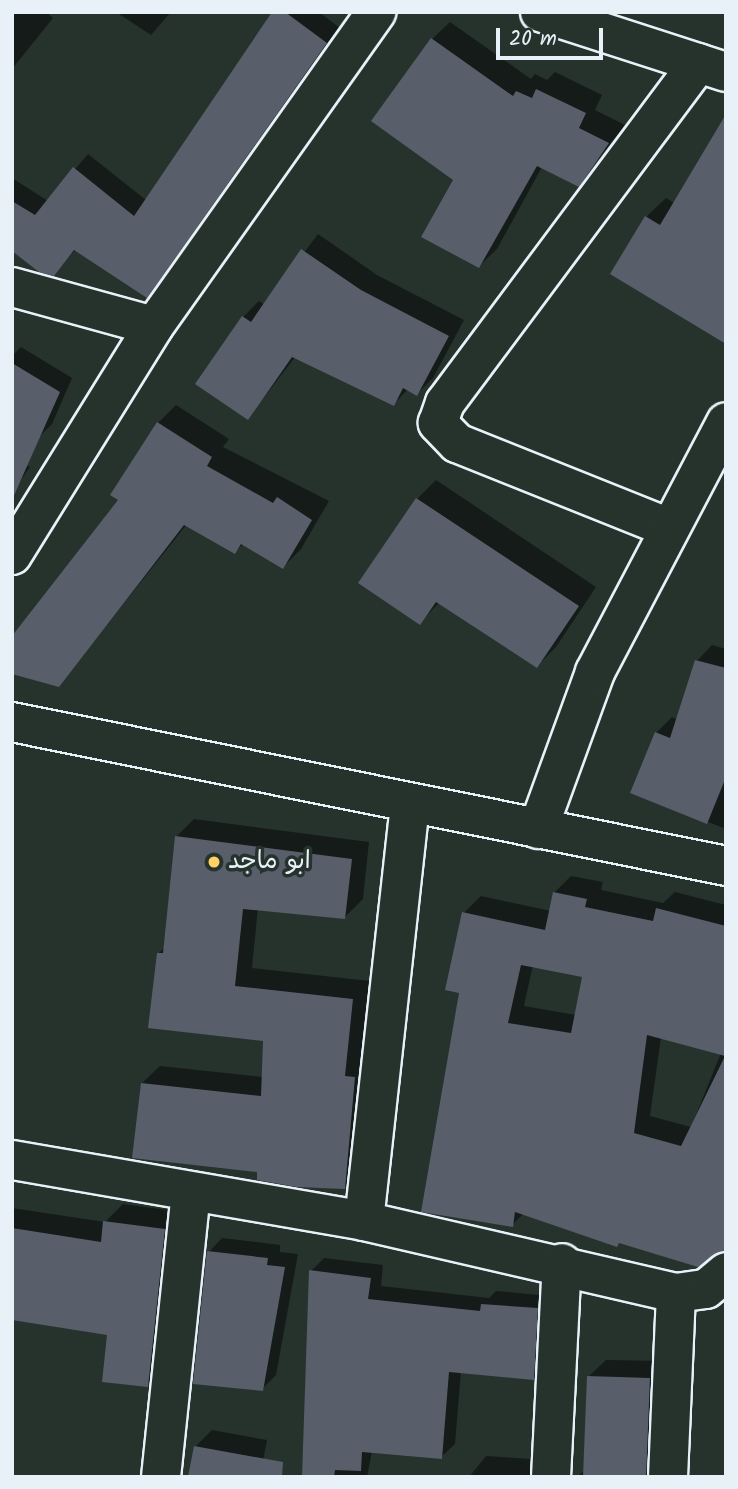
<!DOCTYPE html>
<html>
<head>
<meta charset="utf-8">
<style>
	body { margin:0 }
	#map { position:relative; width:738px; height:1489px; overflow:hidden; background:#26332d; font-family:Kalam,"Playpen Sans Arabic",sans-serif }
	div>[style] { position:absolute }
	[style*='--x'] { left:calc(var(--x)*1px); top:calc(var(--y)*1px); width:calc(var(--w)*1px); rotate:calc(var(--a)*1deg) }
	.shadow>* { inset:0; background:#0007 }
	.building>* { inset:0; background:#595e6b }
	.roads { filter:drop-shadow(2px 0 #e8f1f8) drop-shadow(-2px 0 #e8f1f8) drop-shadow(0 2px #e8f1f8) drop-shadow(0 -2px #e8f1f8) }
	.minor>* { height:38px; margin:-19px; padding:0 19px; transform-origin:19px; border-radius:19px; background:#26332d }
	.dots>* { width:19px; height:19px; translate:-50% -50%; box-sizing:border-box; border:4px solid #26332d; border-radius:50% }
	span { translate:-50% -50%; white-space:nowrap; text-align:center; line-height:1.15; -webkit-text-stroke:7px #26332d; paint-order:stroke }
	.poi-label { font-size:24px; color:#e8f1f8 }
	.left { translate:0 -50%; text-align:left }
	.frame { position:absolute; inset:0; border:14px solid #e8f1f8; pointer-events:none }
	.scale { position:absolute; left:496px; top:28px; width:107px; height:32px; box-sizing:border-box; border:4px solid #e8f1f8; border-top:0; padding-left:9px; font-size:21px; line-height:24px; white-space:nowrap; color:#e8f1f8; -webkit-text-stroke:5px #26332d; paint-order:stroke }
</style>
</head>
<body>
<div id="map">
	<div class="shadow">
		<div style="clip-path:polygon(12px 12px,46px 12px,53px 18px,12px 69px)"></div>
		<div style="clip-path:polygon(116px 12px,171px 12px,151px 35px)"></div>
		<div style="clip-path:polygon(274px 12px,319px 12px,340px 28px,147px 295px,76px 249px,53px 274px,12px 248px,12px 178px,48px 201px,88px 154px,146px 200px)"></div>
		<div style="clip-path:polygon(450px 22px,531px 79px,535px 74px,547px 80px,555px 72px,602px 95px,595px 110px,625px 125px,578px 185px,542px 167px,497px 249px,479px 266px,456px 180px,432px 39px)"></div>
		<div style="clip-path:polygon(666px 198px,674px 203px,726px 342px,646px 217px)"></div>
		<div style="clip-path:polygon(318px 234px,377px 275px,464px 320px,433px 378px,417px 394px,408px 389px,394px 404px,296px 356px,248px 418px,243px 317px,259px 301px,265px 305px)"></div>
		<div style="clip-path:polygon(21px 347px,72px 378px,52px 424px,39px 437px,12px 414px,12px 356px)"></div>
		<div style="clip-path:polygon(176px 405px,229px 439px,223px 447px,329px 501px,301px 549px,283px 567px,243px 544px,235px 552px,187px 524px,59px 685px,113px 514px,158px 423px)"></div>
		<div style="clip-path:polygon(12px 456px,30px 467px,12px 493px)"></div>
		<div style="clip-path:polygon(436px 480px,596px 587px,556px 647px,537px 666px,440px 602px,420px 622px,417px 499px)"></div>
		<div style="clip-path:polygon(712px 645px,726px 649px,726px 829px,632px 792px,656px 733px,672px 717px,678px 720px,697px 661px)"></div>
		<div style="clip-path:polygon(194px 819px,369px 842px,363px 899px,345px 917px,258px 908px,252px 968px,370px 981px,362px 1059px,372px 1059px,363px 1170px,345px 1188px,259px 1171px,142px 1083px,160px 1066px,263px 1077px,265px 1040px,159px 953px,165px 947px,176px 837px)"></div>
		<div style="clip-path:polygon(evenodd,571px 876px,603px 882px,601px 890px,663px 903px,675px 892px,726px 905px,726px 1249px,620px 1242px,617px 1245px,524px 1213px,512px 1225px,461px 992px,464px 913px,481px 896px,551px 911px,554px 893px,571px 876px,533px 965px,584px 975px,576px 1015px,524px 1006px,533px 965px,571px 876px,661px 1037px,721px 1053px,691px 1127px,650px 1116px,661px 1037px)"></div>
		<div style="clip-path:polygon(123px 1204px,183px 1212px,166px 1367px,148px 1386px,109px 1333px,12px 1318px,12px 1208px,105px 1222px)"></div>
		<div style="clip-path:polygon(222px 1238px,280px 1245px,280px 1252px,298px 1254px,276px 1375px,262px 1389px,209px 1252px)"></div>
		<div style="clip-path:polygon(324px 1258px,383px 1265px,381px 1286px,489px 1298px,496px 1291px,550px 1296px,547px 1365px,533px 1378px,461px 1371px,455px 1444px,441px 1457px,372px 1451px,367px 1477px,303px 1477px,311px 1271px)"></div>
		<div style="clip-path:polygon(606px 1360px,667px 1361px,665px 1477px,578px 1477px,585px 1469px,588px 1377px)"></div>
		<div style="clip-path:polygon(212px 1430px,267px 1440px,260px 1477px,195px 1447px)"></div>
		<div style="clip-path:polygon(486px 1456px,546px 1460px,555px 1477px,469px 1477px)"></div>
	</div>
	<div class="building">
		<div style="clip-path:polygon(272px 12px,285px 12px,327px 43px,147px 298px,74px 250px,54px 276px,39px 272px,12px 251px,12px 201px,35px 215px,73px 167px,134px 216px)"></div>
		<div style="clip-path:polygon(431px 38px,513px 96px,516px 91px,532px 98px,536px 89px,586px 113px,579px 128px,609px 143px,579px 187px,537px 166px,479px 268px,421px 237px,453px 180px,371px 121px)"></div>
		<div style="clip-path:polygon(726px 114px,726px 344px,610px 274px,645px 216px,660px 225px)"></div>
		<div style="clip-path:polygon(301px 249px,361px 290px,449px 336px,417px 396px,403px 388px,394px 406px,292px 357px,248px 420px,195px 384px,242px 316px,251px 322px)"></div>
		<div style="clip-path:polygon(12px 363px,60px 392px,12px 500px)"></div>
		<div style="clip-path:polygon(157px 422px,212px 457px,207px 466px,273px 503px,277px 497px,312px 520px,283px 569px,241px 544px,235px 554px,184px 525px,59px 687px,12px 674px,12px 636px,118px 500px,110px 495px)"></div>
		<div style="clip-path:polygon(416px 498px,579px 606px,537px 668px,436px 602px,420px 625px,358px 583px)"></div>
		<div style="clip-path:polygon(695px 660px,726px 668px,726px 777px,707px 824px,630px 793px,655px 732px,670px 738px)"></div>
		<div style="clip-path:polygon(175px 836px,352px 859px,345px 919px,243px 909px,235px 986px,353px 999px,345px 1076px,355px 1077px,345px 1189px,297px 1187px,257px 1180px,257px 1172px,132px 1158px,141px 1083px,261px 1096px,263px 1041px,148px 1028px,157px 953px,163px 953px)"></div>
		<div style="clip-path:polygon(evenodd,553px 892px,587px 899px,585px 907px,653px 921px,656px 908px,726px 926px,726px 1251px,698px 1267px,619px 1243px,617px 1247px,515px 1212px,513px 1227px,421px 1212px,459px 993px,445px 990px,462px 912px,545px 930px,553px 892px,521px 965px,582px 977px,571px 1033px,508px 1023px,521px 965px,553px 892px,647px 1035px,725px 1056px,681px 1146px,634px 1133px,647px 1035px)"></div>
		<div style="clip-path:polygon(103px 1221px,165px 1229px,148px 1387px,102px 1382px,107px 1335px,12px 1320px,12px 1228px,101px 1242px)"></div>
		<div style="clip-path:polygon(207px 1251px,268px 1258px,267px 1265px,285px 1267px,263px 1391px,193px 1384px)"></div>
		<div style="clip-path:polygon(309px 1270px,371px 1278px,368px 1299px,480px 1311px,481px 1304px,538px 1308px,534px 1380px,449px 1372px,442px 1459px,362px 1452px,361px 1471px,335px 1470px,334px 1477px,302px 1477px)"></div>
		<div style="clip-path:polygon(587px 1376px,650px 1378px,646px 1477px,583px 1477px)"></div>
		<div style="clip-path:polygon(194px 1446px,283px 1462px,282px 1477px,188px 1477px)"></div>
	</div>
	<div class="roads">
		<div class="minor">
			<div style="--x:540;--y:12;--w:195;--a:17.9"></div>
			<div style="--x:12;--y:287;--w:147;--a:15.4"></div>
			<div style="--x:667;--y:527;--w:226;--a:-158.2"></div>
			<div style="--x:457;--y:443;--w:28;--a:-134"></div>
			<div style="--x:438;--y:423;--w:21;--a:-71"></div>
			<div style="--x:445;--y:403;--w:424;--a:-53.3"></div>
			<div style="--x:12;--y:555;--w:269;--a:-58.2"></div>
			<div style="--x:154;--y:326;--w:385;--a:-54.7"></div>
			<div style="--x:12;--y:722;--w:728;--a:11.4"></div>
			<div style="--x:538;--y:829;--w:167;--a:-70"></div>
			<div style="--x:595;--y:672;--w:282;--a:-62.3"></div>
			<div style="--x:12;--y:1160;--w:357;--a:9.8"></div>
			<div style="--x:364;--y:1221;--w:320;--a:13"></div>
			<div style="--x:676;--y:1293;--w:30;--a:-8"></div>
			<div style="--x:706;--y:1289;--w:26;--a:-40"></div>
			<div style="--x:364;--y:1221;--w:419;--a:-83.7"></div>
			<div style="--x:161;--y:1477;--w:286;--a:-84"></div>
			<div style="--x:551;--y:1477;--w:214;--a:-87.1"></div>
			<div style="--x:668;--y:1477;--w:184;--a:-87.5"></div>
		</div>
	</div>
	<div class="dots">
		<div style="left:214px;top:862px;background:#ffd166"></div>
	</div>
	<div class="poi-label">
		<span class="left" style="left:228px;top:862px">ابو ماجد</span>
	</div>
	<div class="frame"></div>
	<div class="scale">20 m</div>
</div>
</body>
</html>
